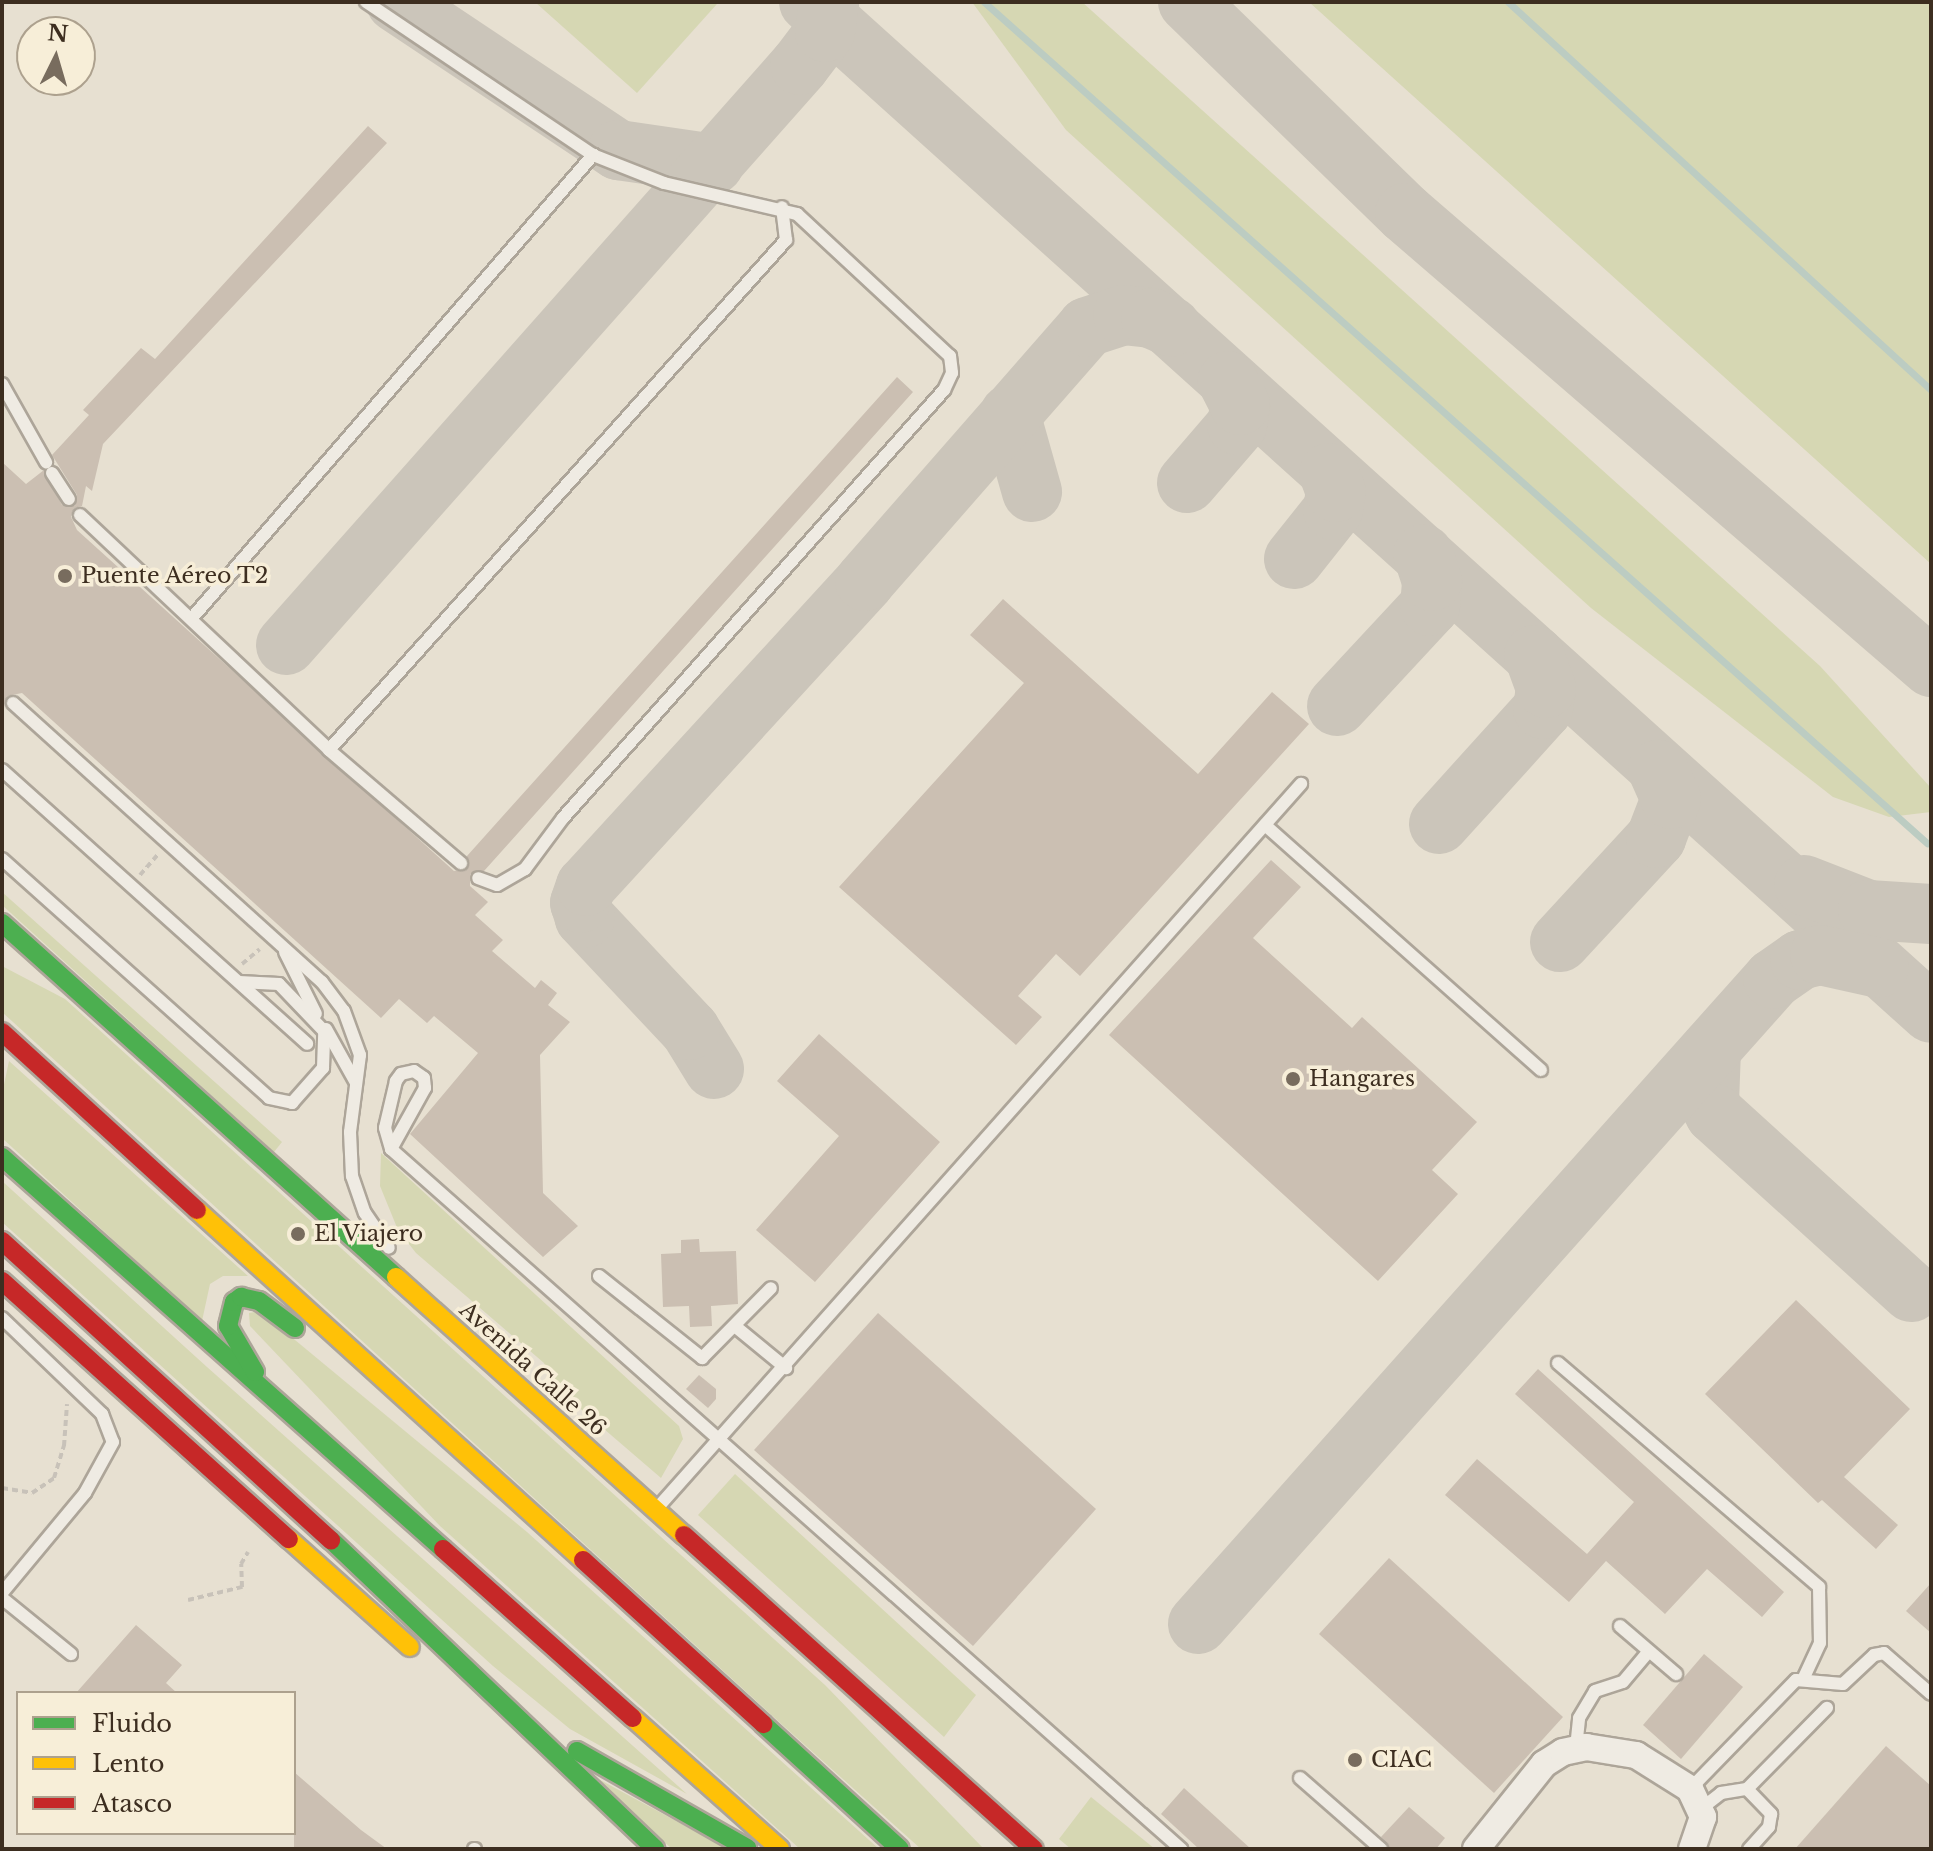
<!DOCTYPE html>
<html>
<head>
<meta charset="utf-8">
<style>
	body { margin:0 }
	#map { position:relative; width:1933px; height:1851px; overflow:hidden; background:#e7e0d1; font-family:"Libre Baskerville",serif }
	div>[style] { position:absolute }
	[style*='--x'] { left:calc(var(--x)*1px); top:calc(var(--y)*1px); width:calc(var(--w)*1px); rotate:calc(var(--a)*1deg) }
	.green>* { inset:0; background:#d6d7b3 }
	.stream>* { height:7px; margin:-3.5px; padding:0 3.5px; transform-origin:3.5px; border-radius:3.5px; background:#bcccc2 }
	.taxiway>* { height:60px; margin:-30px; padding:0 30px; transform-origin:30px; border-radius:30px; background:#cbc5ba }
	.building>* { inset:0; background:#cbbfb2 }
	.path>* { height:4px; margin-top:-2px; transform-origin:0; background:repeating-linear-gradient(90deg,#c8c2b9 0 6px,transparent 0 10px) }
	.roads { filter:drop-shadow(2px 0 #ada599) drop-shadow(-2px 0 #ada599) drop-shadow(0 2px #ada599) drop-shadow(0 -2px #ada599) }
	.lane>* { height:12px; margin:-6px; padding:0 6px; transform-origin:6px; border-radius:6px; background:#efebe3 }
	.street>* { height:26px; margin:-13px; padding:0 13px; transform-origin:13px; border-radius:13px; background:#efebe3 }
	.fast>* { height:18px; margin:-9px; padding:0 9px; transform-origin:9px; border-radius:9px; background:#4caf50 }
	.slow>* { height:18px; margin:-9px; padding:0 9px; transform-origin:9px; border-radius:9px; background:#ffc107 }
	.jam>* { height:18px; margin:-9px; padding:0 9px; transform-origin:9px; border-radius:9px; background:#c62828 }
	.dots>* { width:22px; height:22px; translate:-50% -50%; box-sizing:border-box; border:4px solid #f7eed8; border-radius:50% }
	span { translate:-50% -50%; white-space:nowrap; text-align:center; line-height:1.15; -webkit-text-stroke:7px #f7eed8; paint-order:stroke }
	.poi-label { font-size:22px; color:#3d2e20 }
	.left { translate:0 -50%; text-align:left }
	.street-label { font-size:22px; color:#3d2e20 }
	.frame { position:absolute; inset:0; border:4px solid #3d2e20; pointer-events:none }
	.legend { position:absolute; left:16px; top:1691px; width:280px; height:144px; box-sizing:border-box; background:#f7eed8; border:2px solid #ada18e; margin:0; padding:10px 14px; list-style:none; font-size:24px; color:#3d2e20 }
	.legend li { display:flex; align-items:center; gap:16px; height:40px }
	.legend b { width:40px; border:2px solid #ada18e }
	.north { position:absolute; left:16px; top:16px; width:80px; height:80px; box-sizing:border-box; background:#f7eed8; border:2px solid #ada18e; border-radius:50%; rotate:5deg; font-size:22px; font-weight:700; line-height:32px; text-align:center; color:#3d2e20 }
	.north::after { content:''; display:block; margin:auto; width:28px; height:36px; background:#786c5e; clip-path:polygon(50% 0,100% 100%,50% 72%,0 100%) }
</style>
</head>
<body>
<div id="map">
	<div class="green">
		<div style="clip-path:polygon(535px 2px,715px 2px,717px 4px,637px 93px)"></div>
		<div style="clip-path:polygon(972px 2px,1082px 2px,1820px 666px,1931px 788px,1931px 812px,1889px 817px,1833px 797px,1591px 608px,1066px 130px)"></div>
		<div style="clip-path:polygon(1309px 2px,1931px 2px,1931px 564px,1836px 478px)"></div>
		<div style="clip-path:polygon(2px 892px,282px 1142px,274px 1152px,2px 905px)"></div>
		<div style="clip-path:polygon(2px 966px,65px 999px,825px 1685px,984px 1849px,921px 1849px,777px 1720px,2px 1012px)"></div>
		<div style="clip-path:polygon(9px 1061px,248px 1276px,223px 1276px,210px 1284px,202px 1321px,2px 1138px,2px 1094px)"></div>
		<div style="clip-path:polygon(381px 1153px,679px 1426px,683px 1439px,661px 1478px,554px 1386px,544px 1363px,416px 1253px,398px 1230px,380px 1186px)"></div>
		<div style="clip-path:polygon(2px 1181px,207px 1367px,687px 1794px,570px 1729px,493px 1666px,2px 1222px)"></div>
		<div style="clip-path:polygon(260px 1311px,527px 1532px,879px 1849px,800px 1849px,440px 1526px,250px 1326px,249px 1313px)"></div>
		<div style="clip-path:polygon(735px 1474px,976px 1695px,944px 1737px,698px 1515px)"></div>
		<div style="clip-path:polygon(591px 1775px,728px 1849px,672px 1849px)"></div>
		<div style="clip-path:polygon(1091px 1797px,1155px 1849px,1071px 1849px,1059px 1839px)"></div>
	</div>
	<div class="stream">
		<div style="--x:984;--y:2;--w:1264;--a:41.73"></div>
		<div style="--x:1508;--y:2;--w:574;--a:42.53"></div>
	</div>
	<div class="taxiway">
		<div style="--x:396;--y:2;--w:267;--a:33.7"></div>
		<div style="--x:618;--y:150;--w:97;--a:8.3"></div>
		<div style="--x:809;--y:2;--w:1510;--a:42.02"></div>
		<div style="--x:1188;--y:2;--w:303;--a:44.2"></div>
		<div style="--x:1405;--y:213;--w:695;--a:40.8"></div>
		<div style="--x:1010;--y:414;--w:81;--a:74.2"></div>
		<div style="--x:1187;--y:483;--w:77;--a:-49.2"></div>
		<div style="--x:1237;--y:425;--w:20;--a:-81"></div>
		<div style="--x:1240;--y:405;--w:27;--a:-117"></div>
		<div style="--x:1294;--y:559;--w:63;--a:-51.5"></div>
		<div style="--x:1333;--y:510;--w:18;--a:-81"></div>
		<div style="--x:1336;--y:492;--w:20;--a:-110"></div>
		<div style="--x:286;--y:645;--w:775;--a:-48.45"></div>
		<div style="--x:800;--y:65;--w:41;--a:-52.9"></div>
		<div style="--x:825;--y:32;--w:30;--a:-82"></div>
		<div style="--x:1337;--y:706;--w:137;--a:-47.1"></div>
		<div style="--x:1430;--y:606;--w:25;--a:-85"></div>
		<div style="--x:1432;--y:581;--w:28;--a:-108"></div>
		<div style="--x:1439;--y:824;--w:155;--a:-47.9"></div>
		<div style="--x:1543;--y:709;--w:21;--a:-82"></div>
		<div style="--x:1546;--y:688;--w:35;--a:-110"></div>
		<div style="--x:1804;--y:885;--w:69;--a:21.3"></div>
		<div style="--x:1868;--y:910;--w:63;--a:3.6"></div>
		<div style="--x:1560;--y:942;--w:142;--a:-47.3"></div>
		<div style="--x:1656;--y:838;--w:42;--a:-69"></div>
		<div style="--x:1671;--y:799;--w:32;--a:-114"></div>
		<div style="--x:1711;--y:1049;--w:54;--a:92.1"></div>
		<div style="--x:1709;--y:1103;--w:13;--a:61"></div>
		<div style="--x:1715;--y:1114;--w:265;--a:42.2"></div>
		<div style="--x:714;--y:1069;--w:46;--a:-121.6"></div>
		<div style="--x:690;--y:1030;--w:154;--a:-133.2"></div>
		<div style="--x:585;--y:918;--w:16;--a:-108"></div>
		<div style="--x:580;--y:903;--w:18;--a:-71"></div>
		<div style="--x:586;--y:886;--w:413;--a:-47.5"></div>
		<div style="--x:865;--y:581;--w:337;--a:-48.8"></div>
		<div style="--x:1087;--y:327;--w:38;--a:-18"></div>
		<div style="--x:1123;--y:315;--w:28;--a:6"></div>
		<div style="--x:1151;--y:318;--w:22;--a:24"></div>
		<div style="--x:1198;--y:1624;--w:864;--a:-48.28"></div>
		<div style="--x:1773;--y:979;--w:33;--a:-35"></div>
		<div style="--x:1800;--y:960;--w:21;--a:-14"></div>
		<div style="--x:1820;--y:955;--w:60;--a:12.4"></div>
	</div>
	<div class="building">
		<div style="clip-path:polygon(368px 126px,387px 143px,103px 444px,92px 491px,86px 486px,82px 506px,74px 508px,71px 517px,77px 530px,454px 871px,467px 869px,467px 856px,897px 377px,913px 392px,484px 871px,470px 874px,470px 886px,488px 902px,475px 915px,503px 940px,492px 951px,535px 988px,541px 980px,557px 993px,548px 1005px,570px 1022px,540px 1055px,543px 1193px,578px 1226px,543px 1257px,410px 1134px,478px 1053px,434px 1016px,427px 1023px,399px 999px,381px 1018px,22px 693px,7px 696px,2px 715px,2px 462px,26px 484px,44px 470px,62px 505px,75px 506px,77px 495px,52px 455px,89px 415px,83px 410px,141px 348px,155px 359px)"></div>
		<div style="clip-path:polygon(1003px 599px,1198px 774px,1272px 692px,1309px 724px,1080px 976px,1056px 954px,1018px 996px,1042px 1017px,1016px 1045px,839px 887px,1024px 683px,970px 635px)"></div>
		<div style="clip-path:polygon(1271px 860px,1301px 887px,1253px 938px,1352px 1028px,1362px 1017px,1477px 1122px,1432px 1170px,1458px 1194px,1378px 1281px,1109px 1035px)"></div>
		<div style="clip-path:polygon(819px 1034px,940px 1142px,815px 1282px,756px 1230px,839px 1136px,777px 1081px)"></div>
		<div style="clip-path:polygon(699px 1239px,700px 1252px,736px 1251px,738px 1304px,711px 1306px,712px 1326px,690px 1327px,689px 1306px,663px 1307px,661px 1254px,681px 1253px,681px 1240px)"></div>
		<div style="clip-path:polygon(1796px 1300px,1910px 1409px,1844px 1477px,1898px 1525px,1876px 1549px,1822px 1500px,1818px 1503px,1705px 1394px)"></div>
		<div style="clip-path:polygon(878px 1313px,1096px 1509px,973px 1646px,754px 1450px)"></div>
		<div style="clip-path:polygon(1538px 1369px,1784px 1592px,1762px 1617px,1707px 1569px,1665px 1614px,1606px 1561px,1569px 1602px,1445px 1495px,1477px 1459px,1587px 1554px,1634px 1502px,1515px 1394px)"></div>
		<div style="clip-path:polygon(699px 1375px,716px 1389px,716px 1399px,708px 1408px,686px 1389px)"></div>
		<div style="clip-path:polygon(1389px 1558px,1563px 1717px,1494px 1793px,1319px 1634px)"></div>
		<div style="clip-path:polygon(1931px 1583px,1931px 1633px,1906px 1611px)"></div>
		<div style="clip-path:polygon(136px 1625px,182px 1665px,166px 1683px,177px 1693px,76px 1693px)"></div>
		<div style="clip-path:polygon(1704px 1654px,1743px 1687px,1681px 1759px,1643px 1725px)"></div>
		<div style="clip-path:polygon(1886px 1746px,1931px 1786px,1931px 1849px,1795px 1849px)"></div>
		<div style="clip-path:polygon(294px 1772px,361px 1830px,387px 1849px,294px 1849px)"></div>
		<div style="clip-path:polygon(1184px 1788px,1251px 1849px,1199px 1849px,1161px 1814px)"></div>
		<div style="clip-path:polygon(1409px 1807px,1445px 1838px,1436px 1849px,1390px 1849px,1381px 1837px)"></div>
	</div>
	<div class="path">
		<div style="--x:140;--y:875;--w:28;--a:-49"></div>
		<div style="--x:242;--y:964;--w:23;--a:-40"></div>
		<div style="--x:2;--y:1488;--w:30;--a:9"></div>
		<div style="--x:32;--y:1493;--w:27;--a:-34"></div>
		<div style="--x:54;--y:1478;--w:34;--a:-73"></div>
		<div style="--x:64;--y:1446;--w:42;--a:-85.9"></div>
		<div style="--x:188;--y:1600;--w:56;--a:-13.5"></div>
		<div style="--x:242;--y:1587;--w:23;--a:-92"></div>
		<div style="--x:241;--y:1564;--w:14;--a:-60"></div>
	</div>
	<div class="roads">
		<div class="lane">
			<div style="--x:366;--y:2;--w:274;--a:34"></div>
			<div style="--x:593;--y:155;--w:76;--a:21.5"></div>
			<div style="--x:664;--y:183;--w:137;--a:13.1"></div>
			<div style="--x:797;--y:214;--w:209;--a:42.9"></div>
			<div style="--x:950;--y:356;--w:17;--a:83"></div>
			<div style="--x:952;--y:373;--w:19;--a:115"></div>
			<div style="--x:944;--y:390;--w:573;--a:131.68"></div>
			<div style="--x:563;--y:818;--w:64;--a:126.7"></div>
			<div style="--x:525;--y:869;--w:32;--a:150"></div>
			<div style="--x:497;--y:885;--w:20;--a:-160"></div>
			<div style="--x:2;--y:384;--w:90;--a:60.6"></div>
			<div style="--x:52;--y:473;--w:31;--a:57"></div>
			<div style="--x:80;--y:515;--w:342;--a:43.3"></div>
			<div style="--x:329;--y:750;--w:174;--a:40.6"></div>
			<div style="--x:192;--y:618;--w:613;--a:-49.1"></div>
			<div style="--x:13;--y:703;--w:416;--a:42.1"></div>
			<div style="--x:322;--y:982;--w:36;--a:53"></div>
			<div style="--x:344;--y:1011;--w:47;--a:70"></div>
			<div style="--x:360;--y:1055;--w:78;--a:97.4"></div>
			<div style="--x:350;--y:1132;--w:44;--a:87.4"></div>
			<div style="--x:352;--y:1176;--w:39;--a:71"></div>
			<div style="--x:365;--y:1213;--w:42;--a:55.6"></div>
			<div style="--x:329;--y:750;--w:685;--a:-48.14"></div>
			<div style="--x:786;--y:240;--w:33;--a:-97"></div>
			<div style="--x:2;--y:770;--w:410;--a:41.9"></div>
			<div style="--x:1265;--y:825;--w:369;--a:41.6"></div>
			<div style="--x:2;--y:859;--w:358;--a:41.8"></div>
			<div style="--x:269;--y:1098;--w:24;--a:12"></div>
			<div style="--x:292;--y:1103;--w:47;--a:-48.5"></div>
			<div style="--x:323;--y:1068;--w:37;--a:-88"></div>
			<div style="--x:324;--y:1031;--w:65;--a:-133.8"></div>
			<div style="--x:279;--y:984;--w:40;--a:-177.1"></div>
			<div style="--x:285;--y:952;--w:69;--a:63.4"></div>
			<div style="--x:326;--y:1029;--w:62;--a:60.9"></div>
			<div style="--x:391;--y:1149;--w:70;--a:-60.9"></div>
			<div style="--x:425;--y:1088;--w:10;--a:-96"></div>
			<div style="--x:424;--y:1078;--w:12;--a:-145"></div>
			<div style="--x:414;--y:1071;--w:13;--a:167"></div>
			<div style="--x:401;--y:1074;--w:9;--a:126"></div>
			<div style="--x:396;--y:1081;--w:48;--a:103.2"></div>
			<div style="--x:385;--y:1128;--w:22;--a:74"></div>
			<div style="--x:391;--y:1149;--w:1056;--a:41.54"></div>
			<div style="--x:599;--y:1276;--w:132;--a:38.5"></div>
			<div style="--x:702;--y:1358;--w:98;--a:-45.4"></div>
			<div style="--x:2;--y:1318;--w:139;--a:43.8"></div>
			<div style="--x:102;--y:1414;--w:30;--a:69"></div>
			<div style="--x:113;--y:1442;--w:58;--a:118.8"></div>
			<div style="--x:85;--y:1493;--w:130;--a:129.7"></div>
			<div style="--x:736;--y:1327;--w:65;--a:39.4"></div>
			<div style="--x:1558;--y:1363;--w:344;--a:40.6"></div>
			<div style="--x:1819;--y:1587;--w:56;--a:89"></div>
			<div style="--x:1820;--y:1643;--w:38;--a:115"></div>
			<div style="--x:660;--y:1505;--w:965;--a:-48.36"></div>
			<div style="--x:2;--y:1598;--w:89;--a:39.1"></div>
			<div style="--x:1620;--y:1626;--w:74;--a:40.6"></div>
			<div style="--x:1576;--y:1748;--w:30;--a:-84"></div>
			<div style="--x:1579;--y:1718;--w:31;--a:-59"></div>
			<div style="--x:1595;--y:1691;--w:29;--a:-18"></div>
			<div style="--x:1623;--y:1682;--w:40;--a:-50"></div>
			<div style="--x:1300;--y:1778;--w:108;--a:41.2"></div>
			<div style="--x:1690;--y:1789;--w:152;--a:-45.8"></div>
			<div style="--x:1796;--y:1680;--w:47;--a:4.9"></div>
			<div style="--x:1843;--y:1684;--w:42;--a:-43.1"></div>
			<div style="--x:1874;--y:1655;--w:10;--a:-11"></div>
			<div style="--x:1884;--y:1653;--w:62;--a:41.1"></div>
			<div style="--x:1747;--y:1789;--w:35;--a:46"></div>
			<div style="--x:1771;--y:1814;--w:13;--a:99"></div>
			<div style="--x:1769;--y:1827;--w:30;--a:132"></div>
			<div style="--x:1702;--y:1808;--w:24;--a:-38"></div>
			<div style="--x:1721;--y:1793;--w:26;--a:-9"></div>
			<div style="--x:1747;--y:1789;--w:114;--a:-45.4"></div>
			<div style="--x:474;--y:1849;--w:1;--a:0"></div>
		</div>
		<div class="street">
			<div style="--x:1476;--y:1849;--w:109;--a:-51.3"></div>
			<div style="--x:1544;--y:1764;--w:22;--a:-32"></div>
			<div style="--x:1563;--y:1752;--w:24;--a:-12"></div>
			<div style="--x:1586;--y:1747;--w:51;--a:9.1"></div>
			<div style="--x:1636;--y:1755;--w:64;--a:32.2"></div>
			<div style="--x:1690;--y:1789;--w:31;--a:65"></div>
			<div style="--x:1703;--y:1817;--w:34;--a:109"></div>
		</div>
		<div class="fast">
			<div style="--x:2;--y:923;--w:530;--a:41.94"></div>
			<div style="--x:2;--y:1157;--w:590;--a:41.63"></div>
			<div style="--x:255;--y:1372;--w:53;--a:-120.4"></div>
			<div style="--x:228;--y:1326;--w:25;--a:-76"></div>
			<div style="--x:234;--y:1302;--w:9;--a:-36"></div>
			<div style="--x:241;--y:1297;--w:18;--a:13"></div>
			<div style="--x:259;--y:1301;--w:45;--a:36.9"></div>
			<div style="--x:331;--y:1540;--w:448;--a:43.6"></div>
			<div style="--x:763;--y:1724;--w:185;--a:42.4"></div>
			<div style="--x:577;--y:1751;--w:196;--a:29.7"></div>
		</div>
		<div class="slow">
			<div style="--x:197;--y:1210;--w:521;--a:42.2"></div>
			<div style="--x:396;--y:1277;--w:387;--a:41.9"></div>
			<div style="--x:289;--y:1539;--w:162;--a:41.8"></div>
			<div style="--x:633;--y:1718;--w:197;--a:41.7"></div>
		</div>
		<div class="jam">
			<div style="--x:2;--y:1032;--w:264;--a:42.4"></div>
			<div style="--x:2;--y:1241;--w:445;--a:42.3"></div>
			<div style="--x:2;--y:1281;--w:386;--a:42"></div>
			<div style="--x:684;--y:1535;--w:470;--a:41.9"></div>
			<div style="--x:443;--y:1549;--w:254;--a:41.7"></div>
			<div style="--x:583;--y:1560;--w:244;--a:42.3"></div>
		</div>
	</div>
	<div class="dots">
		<div style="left:65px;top:576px;background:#786c5e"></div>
		<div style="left:1293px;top:1079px;background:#786c5e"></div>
		<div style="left:298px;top:1234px;background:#786c5e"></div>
		<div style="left:1355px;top:1760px;background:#786c5e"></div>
	</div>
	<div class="poi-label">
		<span class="left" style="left:81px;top:576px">Puente Aéreo T2</span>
		<span class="left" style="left:1309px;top:1079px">Hangares</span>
		<span class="left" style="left:314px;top:1234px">El Viajero</span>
		<span class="left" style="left:1371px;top:1760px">CIAC</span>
	</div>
	<div class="street-label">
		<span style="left:533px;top:1369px;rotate:42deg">Avenida Calle 26</span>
	</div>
	<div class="frame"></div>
	<ul class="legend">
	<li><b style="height:10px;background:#4caf50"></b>Fluido</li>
	<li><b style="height:10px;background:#ffc107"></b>Lento</li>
	<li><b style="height:10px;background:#c62828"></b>Atasco</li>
	</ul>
	<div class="north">N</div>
</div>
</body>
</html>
